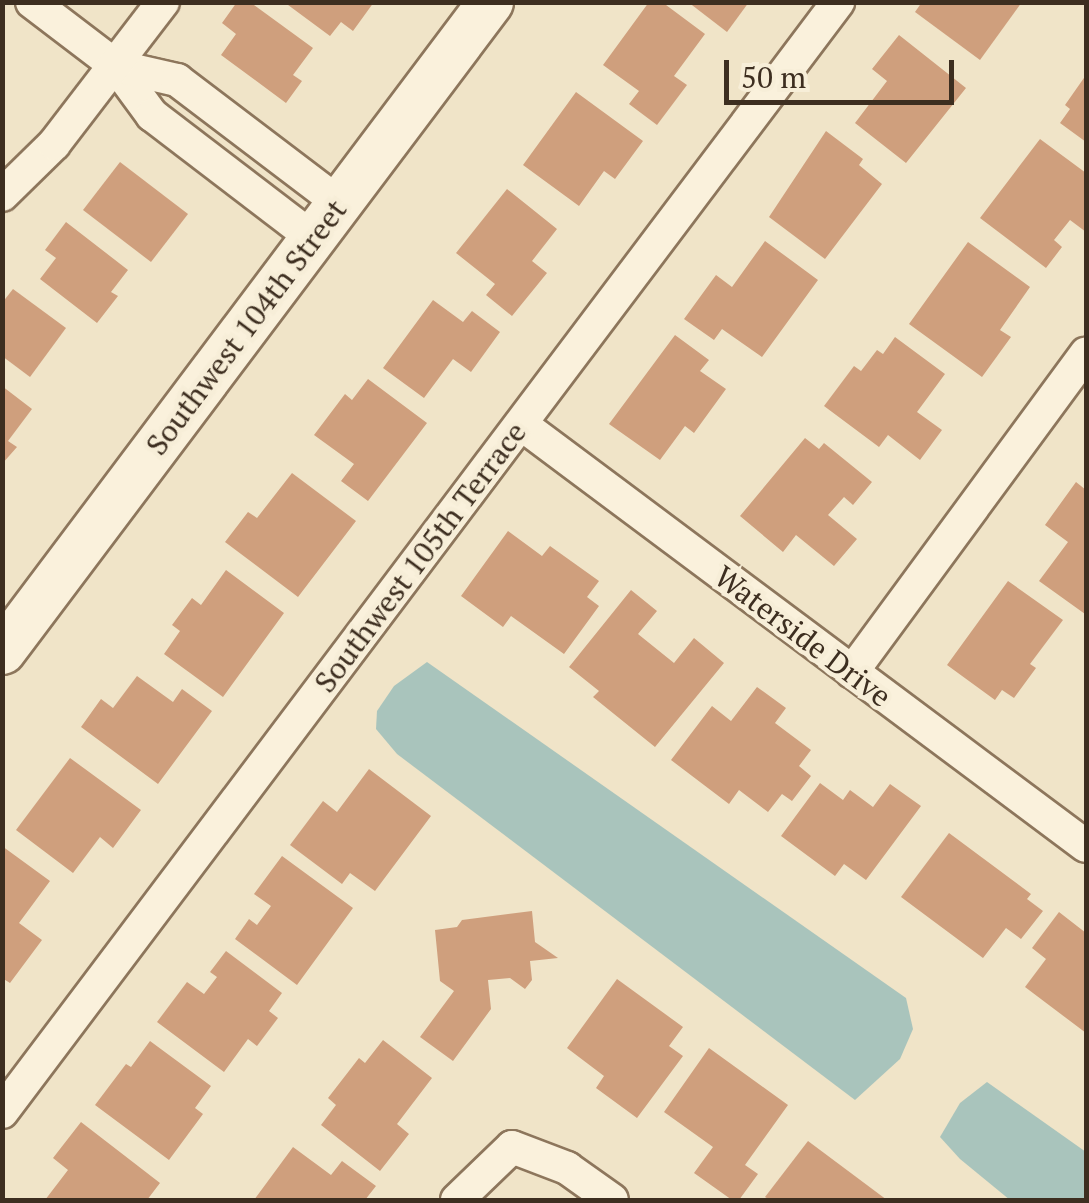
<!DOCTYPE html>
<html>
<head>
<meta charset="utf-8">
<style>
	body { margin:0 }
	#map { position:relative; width:1089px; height:1203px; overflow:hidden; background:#f0e4c8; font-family:"PT Serif",serif }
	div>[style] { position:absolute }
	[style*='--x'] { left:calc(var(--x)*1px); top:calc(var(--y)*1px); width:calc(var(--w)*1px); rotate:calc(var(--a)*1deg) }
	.water>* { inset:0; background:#a9c4bc }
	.building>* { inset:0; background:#cf9f7d }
	.roads { filter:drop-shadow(2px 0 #8d765c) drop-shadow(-2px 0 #8d765c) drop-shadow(0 2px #8d765c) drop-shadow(0 -2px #8d765c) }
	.street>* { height:32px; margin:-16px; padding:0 16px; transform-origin:16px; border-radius:16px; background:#faf1dc }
	.secondary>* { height:45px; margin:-22.5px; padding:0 22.5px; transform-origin:22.5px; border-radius:22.5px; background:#faf1dc }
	span { translate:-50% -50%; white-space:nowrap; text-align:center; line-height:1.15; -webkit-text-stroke:9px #f7eed8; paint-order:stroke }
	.street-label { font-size:30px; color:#3d2e20 }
	.frame { position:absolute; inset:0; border:5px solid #3d2e20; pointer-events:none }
	.scale { position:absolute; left:724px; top:60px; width:230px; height:45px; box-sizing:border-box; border:5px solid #3d2e20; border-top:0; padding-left:12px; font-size:30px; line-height:35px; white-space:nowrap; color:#3d2e20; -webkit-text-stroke:8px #f7eed8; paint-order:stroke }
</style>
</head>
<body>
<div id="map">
	<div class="water">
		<div style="clip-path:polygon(427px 662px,906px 998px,913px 1029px,900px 1059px,855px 1100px,397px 754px,376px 729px,377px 711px,394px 686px)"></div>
		<div style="clip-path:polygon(987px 1082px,1086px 1152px,1086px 1200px,1010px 1200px,960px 1159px,940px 1137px,960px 1103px)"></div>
	</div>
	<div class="building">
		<div style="clip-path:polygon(237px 2px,250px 2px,313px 48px,293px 75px,302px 81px,286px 103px,221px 55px,236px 34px,222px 23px)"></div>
		<div style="clip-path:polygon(284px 2px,374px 2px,353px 31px,341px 22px,330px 36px)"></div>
		<div style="clip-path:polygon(649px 2px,662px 2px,705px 34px,674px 76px,687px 85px,657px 125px,629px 104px,639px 91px,603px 65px)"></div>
		<div style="clip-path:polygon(688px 2px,749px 2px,727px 32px)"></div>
		<div style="clip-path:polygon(922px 2px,1022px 2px,980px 60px,915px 12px)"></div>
		<div style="clip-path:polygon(899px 35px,966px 88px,906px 163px,855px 123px,887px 81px,872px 69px)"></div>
		<div style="clip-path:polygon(1086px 75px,1086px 142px,1060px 123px,1070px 109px,1065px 105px)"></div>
		<div style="clip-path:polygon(576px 92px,643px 141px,615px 179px,604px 171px,579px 206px,523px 165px)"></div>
		<div style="clip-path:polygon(826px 131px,863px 159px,859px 165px,882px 184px,825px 259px,769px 217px)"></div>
		<div style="clip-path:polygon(1040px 139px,1086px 173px,1086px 232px,1070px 220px,1054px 240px,1062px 247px,1046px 268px,980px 218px)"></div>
		<div style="clip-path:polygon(120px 162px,188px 214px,151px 262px,83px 210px)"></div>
		<div style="clip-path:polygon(507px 189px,557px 229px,532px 261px,547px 273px,512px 316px,486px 295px,495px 284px,456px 253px)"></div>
		<div style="clip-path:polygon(66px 222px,128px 270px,111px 292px,118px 296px,97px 323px,40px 279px,56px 258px,45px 250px)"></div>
		<div style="clip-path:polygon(765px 241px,818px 280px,762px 357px,722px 329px,714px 340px,684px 319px,716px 275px,732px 287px)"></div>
		<div style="clip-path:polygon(968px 242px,1030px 287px,1000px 330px,1011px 337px,982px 377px,909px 324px)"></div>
		<div style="clip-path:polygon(13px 289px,66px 328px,30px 377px,2px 356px,2px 303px)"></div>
		<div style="clip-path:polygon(433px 300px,463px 322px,472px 311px,500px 332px,471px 372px,453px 359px,424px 398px,383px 368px)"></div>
		<div style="clip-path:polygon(675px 335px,709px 360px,700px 371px,726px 389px,694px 433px,685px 426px,660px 460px,609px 424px)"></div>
		<div style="clip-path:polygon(895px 337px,945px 374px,917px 412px,942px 430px,920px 460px,888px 435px,879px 447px,824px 406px,854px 366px,861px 371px,877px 350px,883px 354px)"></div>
		<div style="clip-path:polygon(368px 379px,427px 423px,368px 501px,341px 481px,354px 464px,314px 435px,345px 394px,352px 400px)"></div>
		<div style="clip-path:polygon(2px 386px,32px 409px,8px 441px,17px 447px,2px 464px)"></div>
		<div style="clip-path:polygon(805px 438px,819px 449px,824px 443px,872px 482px,853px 505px,844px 497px,828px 515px,857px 539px,834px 566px,796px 535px,783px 552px,740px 516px)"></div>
		<div style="clip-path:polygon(292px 473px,356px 521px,298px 597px,225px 542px,248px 512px,257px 518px)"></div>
		<div style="clip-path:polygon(1076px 482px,1086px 490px,1085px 614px,1039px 581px,1068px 542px,1045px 525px)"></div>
		<div style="clip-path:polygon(508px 531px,542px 556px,550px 546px,599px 581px,587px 597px,599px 606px,564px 654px,511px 616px,503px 627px,461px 596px)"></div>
		<div style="clip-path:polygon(226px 570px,284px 613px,223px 697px,164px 654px,180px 631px,172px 625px,192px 598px,201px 605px)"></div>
		<div style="clip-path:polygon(1008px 581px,1063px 620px,1030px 664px,1036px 668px,1014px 698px,1002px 690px,995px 700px,947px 665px)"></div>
		<div style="clip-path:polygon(631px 590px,657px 611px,638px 634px,674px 663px,694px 638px,724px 663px,655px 747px,593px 697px,599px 691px,569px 667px)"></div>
		<div style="clip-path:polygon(137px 676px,173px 702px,182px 689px,212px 711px,158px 784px,81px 727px,101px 699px,113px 708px)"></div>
		<div style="clip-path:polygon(757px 687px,786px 708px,775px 723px,811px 750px,799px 766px,811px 776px,792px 801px,782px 794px,768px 812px,739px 790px,729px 804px,671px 760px,712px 706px,731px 721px)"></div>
		<div style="clip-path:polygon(70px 758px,141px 810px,113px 848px,100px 837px,73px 873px,16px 830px)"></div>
		<div style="clip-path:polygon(369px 769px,431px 816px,375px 891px,350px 873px,342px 884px,290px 845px,323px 801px,337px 812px)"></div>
		<div style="clip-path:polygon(820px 783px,843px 800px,850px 790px,873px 807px,890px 784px,921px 806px,866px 880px,844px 864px,835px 876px,781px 836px)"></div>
		<div style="clip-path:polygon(949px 833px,1031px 894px,1027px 899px,1043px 911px,1021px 939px,1006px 928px,983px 958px,901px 897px)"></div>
		<div style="clip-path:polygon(2px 846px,50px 881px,19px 923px,42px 940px,10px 983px,2px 978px)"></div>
		<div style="clip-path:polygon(282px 856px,353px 908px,297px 985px,235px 939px,249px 919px,257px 925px,271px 906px,254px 894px)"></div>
		<div style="clip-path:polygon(532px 911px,535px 942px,558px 958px,530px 961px,532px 980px,525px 989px,510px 978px,488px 980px,491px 1009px,453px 1061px,420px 1037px,454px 991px,440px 981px,435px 930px,457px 927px,462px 920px)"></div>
		<div style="clip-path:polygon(1059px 912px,1086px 933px,1086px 1033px,1025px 987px,1046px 959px,1032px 948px)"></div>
		<div style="clip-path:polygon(226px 951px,282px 993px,269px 1011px,278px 1018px,257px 1046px,248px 1039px,224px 1072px,157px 1022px,187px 982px,204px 994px,217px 977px,210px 972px)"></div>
		<div style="clip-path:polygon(617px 979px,683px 1027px,669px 1046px,683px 1056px,637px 1118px,596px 1088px,604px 1076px,567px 1048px)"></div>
		<div style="clip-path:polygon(383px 1040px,432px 1078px,397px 1124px,409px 1134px,380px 1171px,321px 1125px,336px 1105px,328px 1098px,359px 1058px,365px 1063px)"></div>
		<div style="clip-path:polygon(150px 1041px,211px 1086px,195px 1108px,203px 1114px,169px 1160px,95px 1105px,126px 1064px,131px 1067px)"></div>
		<div style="clip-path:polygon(709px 1048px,788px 1105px,745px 1165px,758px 1174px,739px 1200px,732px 1200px,694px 1173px,713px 1147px,664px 1112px)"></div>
		<div style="clip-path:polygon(81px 1122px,160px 1183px,147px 1200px,45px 1200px,68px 1170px,53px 1158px)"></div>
		<div style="clip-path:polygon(808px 1141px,887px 1200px,770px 1200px,765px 1197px)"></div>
		<div style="clip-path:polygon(293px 1147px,331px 1175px,342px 1161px,376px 1186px,365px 1200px,254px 1200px)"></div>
	</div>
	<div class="roads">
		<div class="street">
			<div style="--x:32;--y:2;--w:106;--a:37.3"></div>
			<div style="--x:116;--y:66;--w:61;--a:53.7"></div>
			<div style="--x:152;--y:115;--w:203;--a:37.4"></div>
			<div style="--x:116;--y:66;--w:63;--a:12.9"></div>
			<div style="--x:177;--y:80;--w:203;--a:37.2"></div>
			<div style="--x:2;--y:195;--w:73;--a:-44.4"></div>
			<div style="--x:54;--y:144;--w:179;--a:-52.5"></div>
			<div style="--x:521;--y:424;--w:705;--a:36.76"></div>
			<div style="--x:852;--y:672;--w:395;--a:-53.7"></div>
			<div style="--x:2;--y:1112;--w:1390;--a:-53.01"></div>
			<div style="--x:457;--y:1200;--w:76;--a:-43.9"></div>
			<div style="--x:512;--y:1147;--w:59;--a:20.9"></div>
			<div style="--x:567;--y:1168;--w:55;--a:35.4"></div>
		</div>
		<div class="secondary">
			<div style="--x:2;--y:651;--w:812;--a:-53.06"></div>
		</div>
	</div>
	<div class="street-label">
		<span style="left:246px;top:327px;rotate:-53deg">Southwest 104th Street</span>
		<span style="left:420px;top:557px;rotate:-53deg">Southwest 105th Terrace</span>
		<span style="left:803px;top:636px;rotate:37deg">Waterside Drive</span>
	</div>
	<div class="frame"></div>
	<div class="scale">50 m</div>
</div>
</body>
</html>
